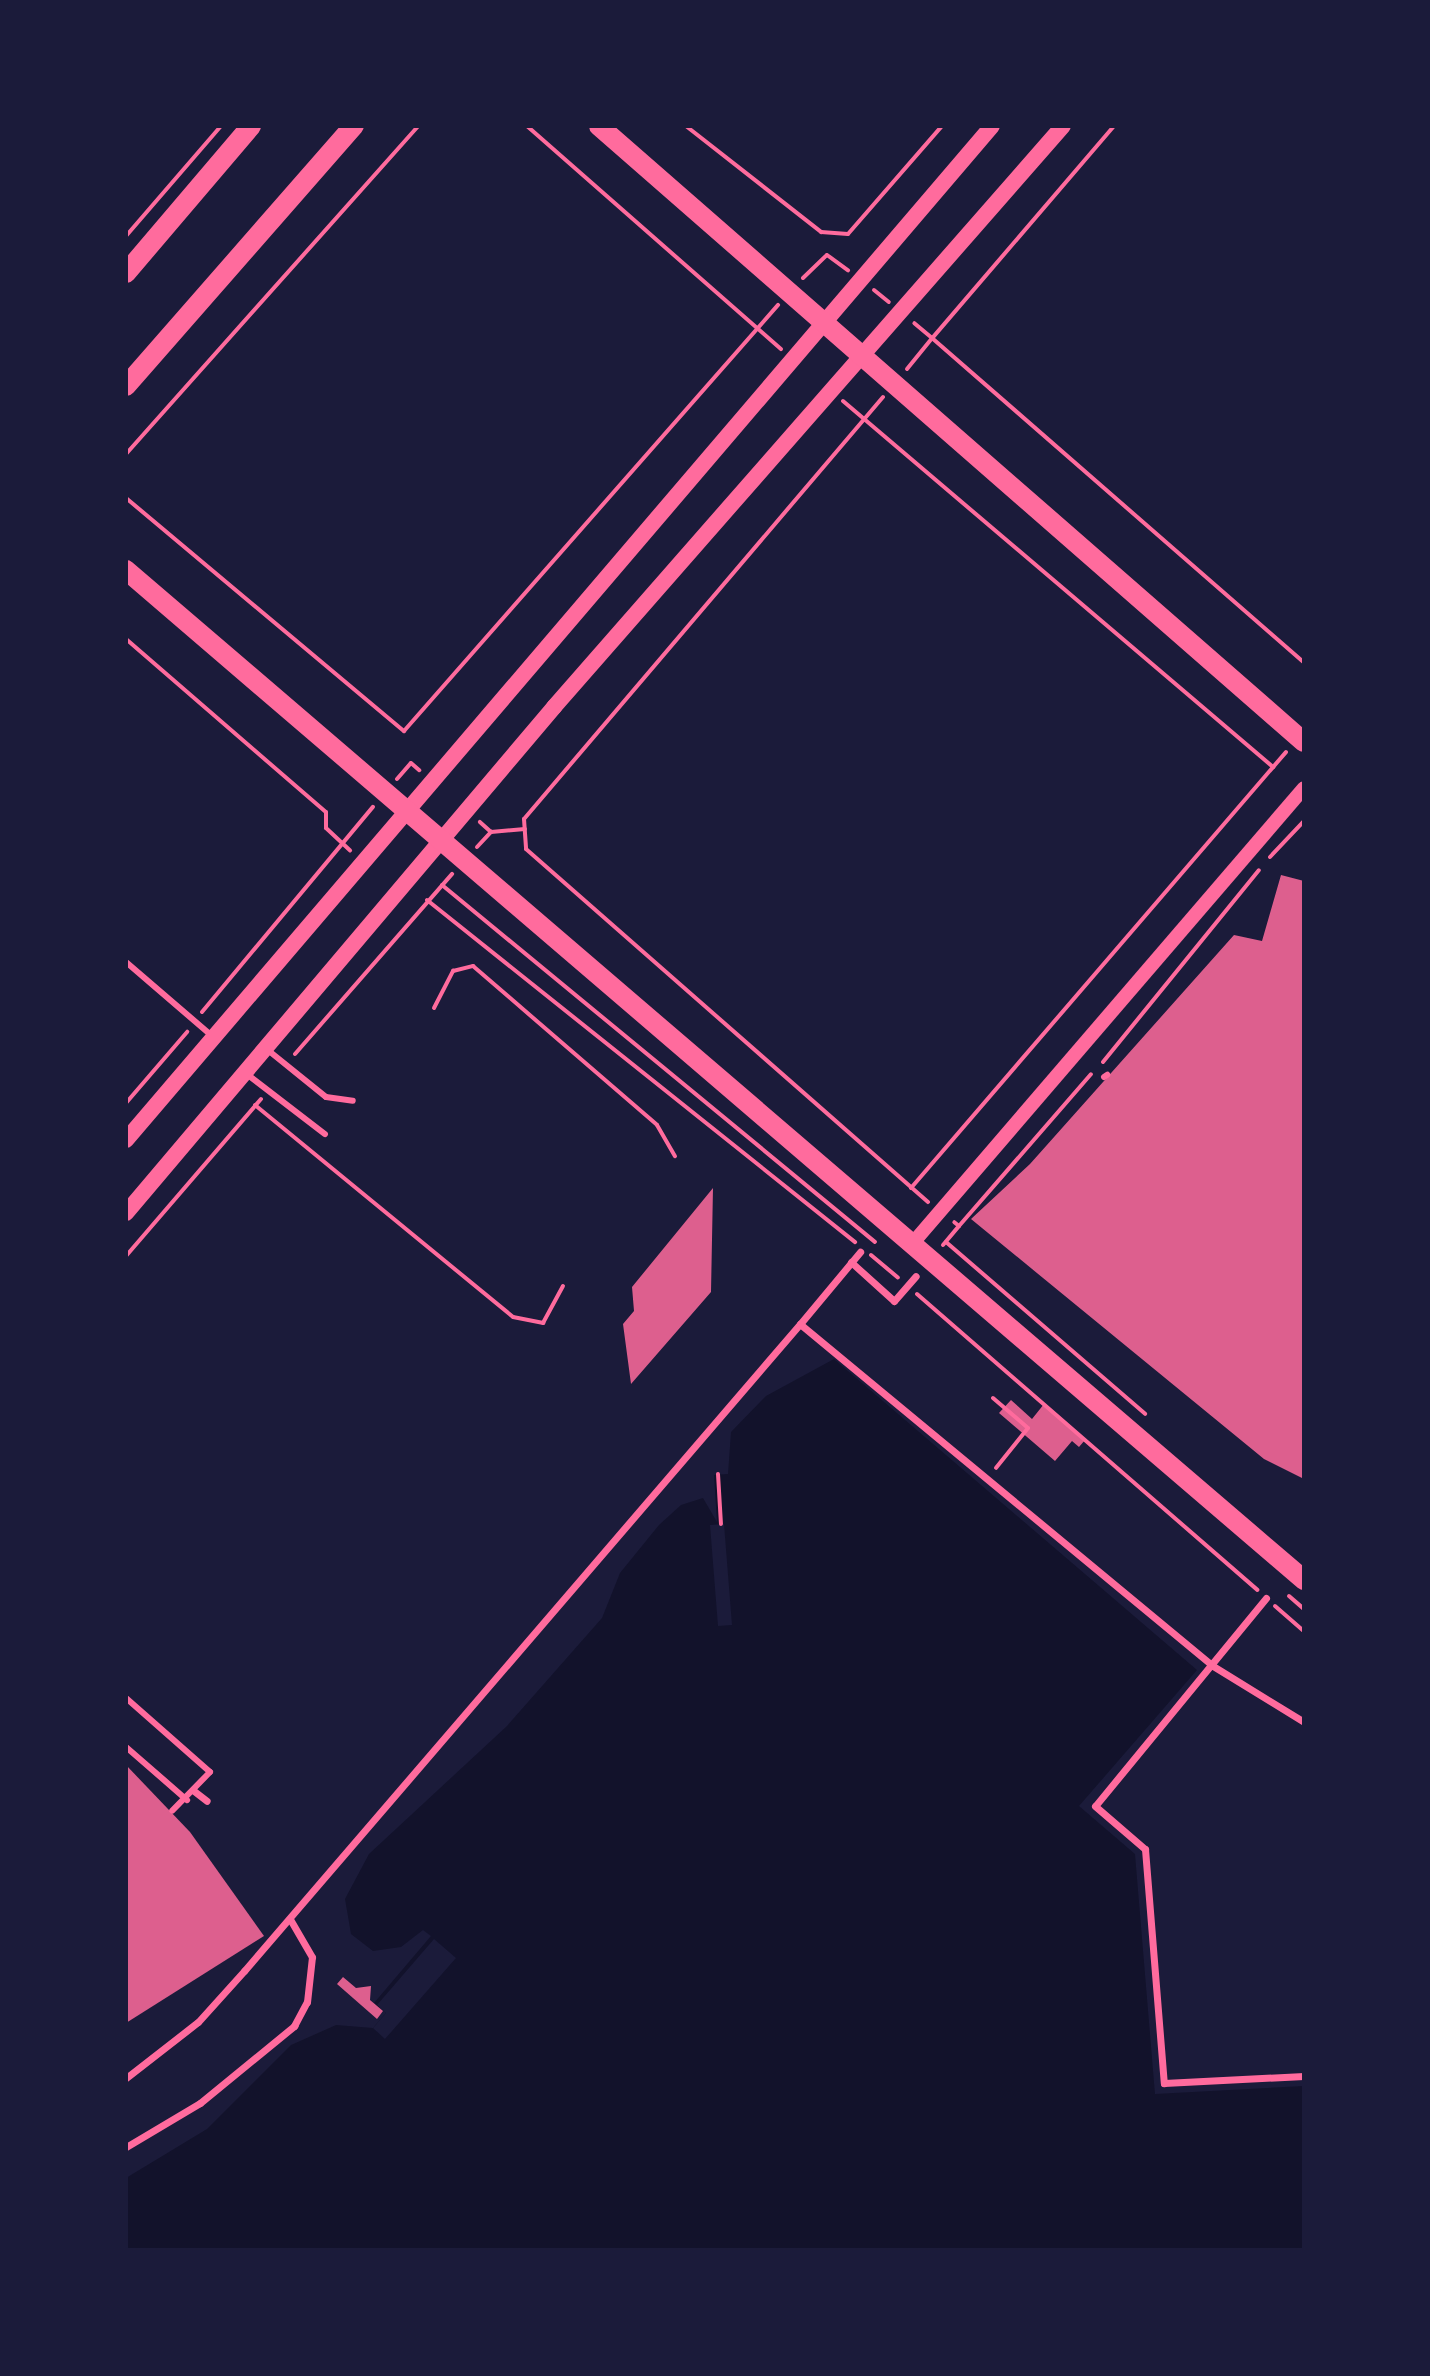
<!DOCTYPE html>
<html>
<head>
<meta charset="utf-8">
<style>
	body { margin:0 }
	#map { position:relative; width:1430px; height:2376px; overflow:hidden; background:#1b1b3a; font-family:Cabin,sans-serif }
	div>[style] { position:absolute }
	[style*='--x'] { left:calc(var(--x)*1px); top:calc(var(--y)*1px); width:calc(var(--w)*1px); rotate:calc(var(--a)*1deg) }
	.water>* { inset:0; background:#12122b }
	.pier>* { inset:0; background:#1b1b3a }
	.building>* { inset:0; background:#dd5f8e }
	.path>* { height:4px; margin:-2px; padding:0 2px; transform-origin:2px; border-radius:2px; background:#ff6b9d }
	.service>* { height:6px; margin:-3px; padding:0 3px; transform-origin:3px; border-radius:3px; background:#ff6b9d }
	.pedestrian>* { height:7px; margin:-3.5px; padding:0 3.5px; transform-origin:3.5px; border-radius:3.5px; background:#ff6b9d }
	.tertiary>* { height:14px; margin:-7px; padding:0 7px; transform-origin:7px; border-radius:7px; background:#ff6b9d }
	.secondary>* { height:16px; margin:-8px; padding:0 8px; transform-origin:8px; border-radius:8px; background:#ff6b9d }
	.primary>* { height:20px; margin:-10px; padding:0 10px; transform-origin:10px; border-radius:10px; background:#ff6b9d }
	span { translate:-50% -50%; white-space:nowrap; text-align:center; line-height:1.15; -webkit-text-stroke:6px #1b1b3a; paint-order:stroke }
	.frame { position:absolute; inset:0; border:128px solid #1b1b3a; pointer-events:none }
</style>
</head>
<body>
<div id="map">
	<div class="water">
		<div style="clip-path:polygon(834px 1359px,1197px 1670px,1079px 1806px,1135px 1854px,1155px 2094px,1304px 2086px,1304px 2250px,126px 2250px,126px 2178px,207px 2129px,291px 2045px,336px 2025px,373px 2028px,386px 2013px,374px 2003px,431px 1936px,423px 1930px,401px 1947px,373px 1951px,351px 1934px,345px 1899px,369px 1854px,507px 1726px,602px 1618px,620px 1573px,659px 1525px,681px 1505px,703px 1498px,717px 1522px,714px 1475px,728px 1474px,731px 1432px,766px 1396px)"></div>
	</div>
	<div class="pier">
		<div style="clip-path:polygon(724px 1524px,732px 1625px,718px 1626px,710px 1525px)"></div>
		<div style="clip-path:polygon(434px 1939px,456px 1958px,385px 2039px,373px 2028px,386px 2013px,377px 2005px)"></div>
	</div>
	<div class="building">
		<div style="clip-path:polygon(1281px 875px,1304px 881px,1304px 1479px,1264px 1459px,971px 1219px,1030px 1164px,1234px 935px,1262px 941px)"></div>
		<div style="clip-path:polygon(713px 1188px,711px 1292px,631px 1384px,623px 1324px,634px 1311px,632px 1287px)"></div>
		<div style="clip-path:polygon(1011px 1400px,1032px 1419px,1044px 1404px,1085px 1440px,1079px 1447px,1072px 1441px,1055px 1461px,999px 1413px)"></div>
		<div style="clip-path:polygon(126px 1765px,190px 1832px,264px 1936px,126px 2023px)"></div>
		<div style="clip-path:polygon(343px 1977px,356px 1988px,371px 1986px,370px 2000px,383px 2011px,377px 2019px,337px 1984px)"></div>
	</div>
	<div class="path">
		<div style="--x:527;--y:126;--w:338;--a:41.3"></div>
		<div style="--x:686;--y:126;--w:172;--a:38.1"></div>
		<div style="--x:821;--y:232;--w:27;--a:4"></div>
		<div style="--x:848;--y:234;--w:143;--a:-49"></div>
		<div style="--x:1114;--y:126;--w:279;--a:130.6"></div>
		<div style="--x:932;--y:338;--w:494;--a:41.1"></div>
		<div style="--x:126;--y:236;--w:145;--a:-49.2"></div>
		<div style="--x:803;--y:278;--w:33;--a:-44"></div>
		<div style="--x:827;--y:255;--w:26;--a:36"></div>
		<div style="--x:874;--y:290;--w:19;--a:39"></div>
		<div style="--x:907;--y:369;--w:40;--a:-51"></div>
		<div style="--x:932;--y:338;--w:23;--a:-140"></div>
		<div style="--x:883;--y:397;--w:554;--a:130.39"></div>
		<div style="--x:524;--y:819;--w:30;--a:86"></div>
		<div style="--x:526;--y:849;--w:535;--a:41.29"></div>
		<div style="--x:843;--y:401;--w:565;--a:40.4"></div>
		<div style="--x:126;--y:454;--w:439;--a:-48.3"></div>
		<div style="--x:126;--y:498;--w:363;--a:40"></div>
		<div style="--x:404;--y:731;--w:567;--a:-48.72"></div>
		<div style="--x:126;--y:639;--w:264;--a:40.9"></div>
		<div style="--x:326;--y:812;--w:16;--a:90"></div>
		<div style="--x:326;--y:828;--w:33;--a:43"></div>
		<div style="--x:397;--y:779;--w:21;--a:-49"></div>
		<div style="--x:411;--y:763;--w:11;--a:41"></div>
		<div style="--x:491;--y:832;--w:34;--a:-5"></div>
		<div style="--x:477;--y:847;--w:21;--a:-47"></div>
		<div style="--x:491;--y:832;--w:15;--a:-138"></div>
		<div style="--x:1270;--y:857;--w:50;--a:-46.6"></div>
		<div style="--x:442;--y:885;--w:561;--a:39.5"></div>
		<div style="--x:427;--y:900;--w:548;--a:38.63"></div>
		<div style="--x:434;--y:1008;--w:42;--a:-62.8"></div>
		<div style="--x:453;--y:971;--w:21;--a:-14"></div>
		<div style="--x:473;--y:966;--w:243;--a:40.8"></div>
		<div style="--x:657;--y:1125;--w:36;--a:60"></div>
		<div style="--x:202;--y:1012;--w:267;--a:-50.2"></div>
		<div style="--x:295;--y:1054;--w:239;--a:-48.9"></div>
		<div style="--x:1103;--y:1062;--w:247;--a:-50.9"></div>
		<div style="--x:126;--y:1103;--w:94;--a:-49.3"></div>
		<div style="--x:255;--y:1105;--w:334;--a:39.4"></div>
		<div style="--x:513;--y:1317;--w:31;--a:11"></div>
		<div style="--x:543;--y:1323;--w:42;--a:-61.6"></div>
		<div style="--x:911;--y:1188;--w:575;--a:-49.3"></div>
		<div style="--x:959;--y:1226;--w:201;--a:-49"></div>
		<div style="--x:946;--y:1242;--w:263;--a:40.8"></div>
		<div style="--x:943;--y:1245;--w:25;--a:-50"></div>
		<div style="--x:959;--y:1226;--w:6;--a:-141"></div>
		<div style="--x:871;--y:1255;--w:35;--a:40"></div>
		<div style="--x:126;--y:1256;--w:207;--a:-49.3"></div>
		<div style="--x:917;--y:1294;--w:451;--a:41"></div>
		<div style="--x:993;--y:1398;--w:46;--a:40.6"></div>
		<div style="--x:1028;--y:1428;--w:51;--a:128.7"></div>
		<div style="--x:718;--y:1474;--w:50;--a:86.6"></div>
		<div style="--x:1289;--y:1596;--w:20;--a:41"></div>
		<div style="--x:1275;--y:1606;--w:38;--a:41"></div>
	</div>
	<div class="service">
		<div style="--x:126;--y:962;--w:112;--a:40.7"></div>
		<div style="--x:269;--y:1051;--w:73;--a:38.9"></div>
		<div style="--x:326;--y:1097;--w:27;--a:8"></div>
		<div style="--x:248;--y:1075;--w:97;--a:37.5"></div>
		<div style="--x:1104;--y:1077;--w:4;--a:-34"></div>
		<div style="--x:126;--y:1698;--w:112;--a:41.4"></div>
		<div style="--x:210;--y:1772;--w:54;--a:134.3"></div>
		<div style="--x:126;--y:1747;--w:81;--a:41"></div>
	</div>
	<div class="pedestrian">
		<div style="--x:851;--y:1262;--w:58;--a:42.2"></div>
		<div style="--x:894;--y:1301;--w:33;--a:-49"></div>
		<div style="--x:800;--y:1324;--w:94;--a:-50.2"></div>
		<div style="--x:1266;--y:1598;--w:269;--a:129.4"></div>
		<div style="--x:1095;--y:1806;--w:66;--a:40.7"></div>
		<div style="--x:1145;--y:1849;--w:235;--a:85.4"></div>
		<div style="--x:1164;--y:2083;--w:140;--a:-2.9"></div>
		<div style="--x:194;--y:1791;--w:16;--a:38"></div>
		<div style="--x:126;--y:2078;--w:91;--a:-37.9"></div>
		<div style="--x:198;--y:2022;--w:69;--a:-48"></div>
		<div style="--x:244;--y:1971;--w:853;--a:-49.33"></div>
		<div style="--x:800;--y:1324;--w:536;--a:39.63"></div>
		<div style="--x:1213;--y:1666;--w:107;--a:31.6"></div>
		<div style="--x:126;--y:2147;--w:86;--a:-30.7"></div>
		<div style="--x:200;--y:2103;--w:122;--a:-39.3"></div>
		<div style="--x:294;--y:2026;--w:27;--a:-62"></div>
		<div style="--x:307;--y:2002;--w:45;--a:-83.7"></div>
		<div style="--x:312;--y:1957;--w:44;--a:-120.1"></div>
	</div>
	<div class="tertiary">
		<div style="--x:912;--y:1244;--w:601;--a:-49.32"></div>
	</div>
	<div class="secondary">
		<div style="--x:126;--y:1140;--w:1333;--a:-49.5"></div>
		<div style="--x:126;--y:1213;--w:663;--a:-49.77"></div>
		<div style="--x:554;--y:707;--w:772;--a:-48.78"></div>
	</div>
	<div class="primary">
		<div style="--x:599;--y:126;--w:936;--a:41.15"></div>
		<div style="--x:126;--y:273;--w:193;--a:-49.6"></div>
		<div style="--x:126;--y:386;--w:346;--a:-48.8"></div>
		<div style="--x:126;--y:570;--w:1552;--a:40.61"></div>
	</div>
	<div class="frame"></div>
</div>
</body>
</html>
